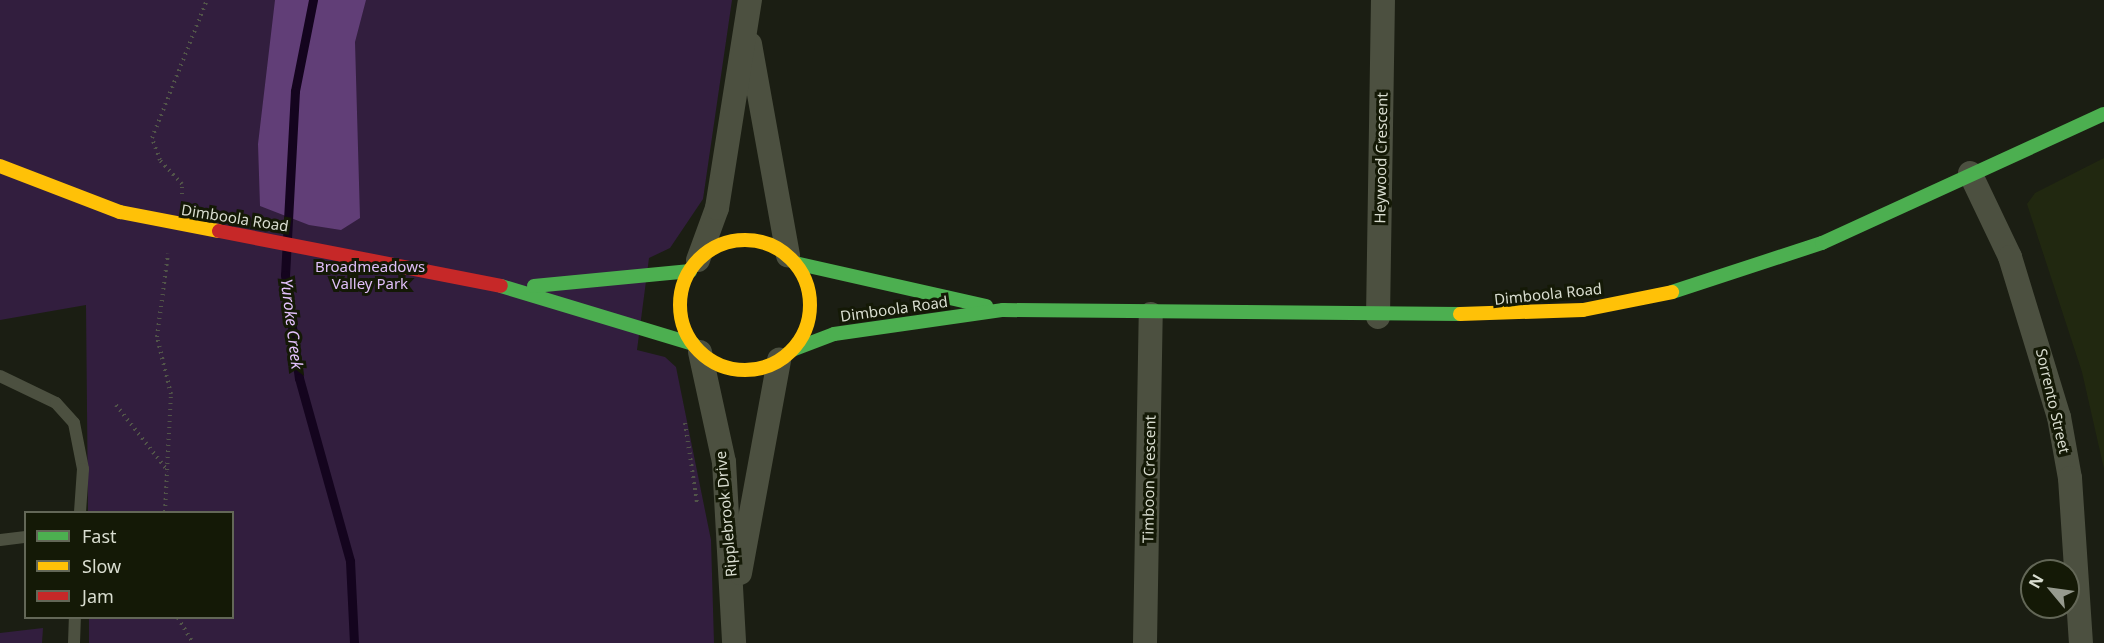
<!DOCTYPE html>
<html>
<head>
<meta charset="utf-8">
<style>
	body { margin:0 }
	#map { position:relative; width:2104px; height:643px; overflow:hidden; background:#1b1e13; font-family:"Noto Sans",sans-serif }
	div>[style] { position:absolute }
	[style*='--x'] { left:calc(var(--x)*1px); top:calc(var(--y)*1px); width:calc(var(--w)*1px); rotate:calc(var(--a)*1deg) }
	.built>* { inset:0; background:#212810 }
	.green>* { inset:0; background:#321e3e }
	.forest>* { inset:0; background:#613e77 }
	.stream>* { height:9px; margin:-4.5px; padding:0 4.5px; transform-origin:4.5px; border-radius:4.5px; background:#14041e }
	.path>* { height:4px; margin-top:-2px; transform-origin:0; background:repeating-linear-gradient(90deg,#525549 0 1.5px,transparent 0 6px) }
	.lane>* { height:12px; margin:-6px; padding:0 6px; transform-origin:6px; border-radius:6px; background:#4c5040 }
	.street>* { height:24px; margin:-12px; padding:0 12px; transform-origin:12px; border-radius:12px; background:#4c5040 }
	.fast>* { height:14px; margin:-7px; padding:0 7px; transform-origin:7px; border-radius:7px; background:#4caf50 }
	.slow>* { height:14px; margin:-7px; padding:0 7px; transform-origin:7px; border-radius:7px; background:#ffc107 }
	.slow>.ring { margin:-7px; padding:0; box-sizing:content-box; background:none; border:14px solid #ffc107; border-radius:50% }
	.jam>* { height:14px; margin:-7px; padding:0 7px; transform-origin:7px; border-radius:7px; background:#c62828 }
	span { translate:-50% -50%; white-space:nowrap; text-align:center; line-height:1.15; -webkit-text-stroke:6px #141906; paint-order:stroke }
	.street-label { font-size:15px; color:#d9ddd0 }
	.park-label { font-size:15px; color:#dfbef8 }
	.water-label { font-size:16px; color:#e4c2fd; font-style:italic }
	.legend { position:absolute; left:24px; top:511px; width:210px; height:108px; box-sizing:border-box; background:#141906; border:2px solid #636757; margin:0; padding:8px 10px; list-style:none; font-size:18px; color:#d9ddd0 }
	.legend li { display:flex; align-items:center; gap:12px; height:30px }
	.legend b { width:30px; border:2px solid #636757 }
	.north { position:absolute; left:2020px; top:559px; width:60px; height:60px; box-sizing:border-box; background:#141906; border:2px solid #636757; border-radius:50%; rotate:299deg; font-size:16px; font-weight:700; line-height:24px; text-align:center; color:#d9ddd0 }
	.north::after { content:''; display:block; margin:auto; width:21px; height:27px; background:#969a8e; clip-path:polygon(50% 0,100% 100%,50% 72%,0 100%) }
</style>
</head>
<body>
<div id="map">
	<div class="built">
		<div style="clip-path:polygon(2104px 158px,2104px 469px,2082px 372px,2027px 204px,2035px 193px)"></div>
	</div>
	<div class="green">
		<div style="clip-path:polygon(0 0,732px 0,703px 199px,670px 248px,649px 258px,637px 350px,665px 357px,676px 367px,711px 540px,714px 643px,89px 643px,89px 618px,232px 618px,232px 512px,88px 512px,86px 305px,0 320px)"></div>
		<div style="clip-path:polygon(43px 628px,42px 643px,0 643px,0 633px)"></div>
	</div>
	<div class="forest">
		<div style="clip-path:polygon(275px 0,366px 0,355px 42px,360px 218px,341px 230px,309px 225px,260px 206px,258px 144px)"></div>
	</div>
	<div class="stream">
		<div style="--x:313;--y:0;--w:93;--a:101.2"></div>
		<div style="--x:295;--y:91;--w:184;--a:93.1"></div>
		<div style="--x:285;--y:275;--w:104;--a:82.3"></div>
		<div style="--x:299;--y:378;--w:190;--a:74.4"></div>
		<div style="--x:350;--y:561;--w:82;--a:87.2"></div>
	</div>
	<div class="path">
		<div style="--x:182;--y:194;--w:10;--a:-90"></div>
		<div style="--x:182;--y:184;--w:33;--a:-133"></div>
		<div style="--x:160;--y:160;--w:23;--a:-110"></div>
		<div style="--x:152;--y:138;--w:149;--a:-68.3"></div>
		<div style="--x:116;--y:405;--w:84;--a:51.8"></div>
		<div style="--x:685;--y:423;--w:80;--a:81.4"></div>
		<div style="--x:165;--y:512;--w:118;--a:-87.1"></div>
		<div style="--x:171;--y:394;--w:59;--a:-103.8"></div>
		<div style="--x:157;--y:337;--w:84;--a:-82.5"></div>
		<div style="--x:178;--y:618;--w:29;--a:59"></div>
	</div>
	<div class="lane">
		<div style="--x:0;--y:376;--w:62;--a:25.7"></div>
		<div style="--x:56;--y:403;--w:27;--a:48"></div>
		<div style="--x:74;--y:423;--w:47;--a:78.9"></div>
		<div style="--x:83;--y:469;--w:43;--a:94"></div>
		<div style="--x:0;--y:540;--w:26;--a:-7"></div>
		<div style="--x:74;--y:643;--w:25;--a:-88"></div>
	</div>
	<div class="street">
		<div style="--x:750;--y:44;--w:215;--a:79.8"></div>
		<div style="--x:1970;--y:173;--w:93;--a:64.5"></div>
		<div style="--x:2010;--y:257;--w:167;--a:73"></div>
		<div style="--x:2059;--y:417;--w:62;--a:79.8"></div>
		<div style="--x:2070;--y:478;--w:165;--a:86.2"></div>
		<div style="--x:698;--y:260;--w:55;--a:-69.9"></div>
		<div style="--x:717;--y:208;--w:211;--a:-81"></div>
		<div style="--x:1378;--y:317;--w:317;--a:-89.1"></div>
		<div style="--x:700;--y:352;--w:113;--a:77.7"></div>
		<div style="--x:724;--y:462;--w:181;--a:86.8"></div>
		<div style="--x:740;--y:573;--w:217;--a:-79.6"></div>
		<div style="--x:1145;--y:643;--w:329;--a:-89"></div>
	</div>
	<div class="fast">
		<div style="--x:795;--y:263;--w:196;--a:12.7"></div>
		<div style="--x:501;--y:286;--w:201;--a:16.8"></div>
		<div style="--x:534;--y:286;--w:157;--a:-5.5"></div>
		<div style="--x:1672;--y:292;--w:158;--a:-18.1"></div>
		<div style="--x:1822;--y:243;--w:310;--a:-24.6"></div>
		<div style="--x:792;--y:350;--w:45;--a:-20.9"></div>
		<div style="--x:834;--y:334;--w:171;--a:-8.1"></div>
		<div style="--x:1003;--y:310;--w:457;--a:0.5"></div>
	</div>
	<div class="slow">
		<div style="--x:0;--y:166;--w:129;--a:21"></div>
		<div style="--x:120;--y:212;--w:101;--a:10.9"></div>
		<div class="ring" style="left:680px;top:240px;width:116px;height:116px"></div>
		<div style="--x:1460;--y:314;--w:123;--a:-1.9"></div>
		<div style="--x:1583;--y:310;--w:91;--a:-11.4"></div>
	</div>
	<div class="jam">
		<div style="--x:219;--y:231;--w:287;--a:11"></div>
	</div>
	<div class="street-label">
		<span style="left:1381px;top:158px;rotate:-89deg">Heywood Crescent</span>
		<span style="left:235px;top:218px;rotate:9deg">Dimboola Road</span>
		<span style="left:1548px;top:294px;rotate:-6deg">Dimboola Road</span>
		<span style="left:894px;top:309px;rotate:-8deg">Dimboola Road</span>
		<span style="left:2053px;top:401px;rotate:77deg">Sorrento Street</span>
		<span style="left:1149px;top:479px;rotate:-89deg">Timboon Crescent</span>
		<span style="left:726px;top:514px;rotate:-95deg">Ripplebrook Drive</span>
	</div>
	<div class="park-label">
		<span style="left:370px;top:275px">Broadmeadows<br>Valley Park</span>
	</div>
	<div class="water-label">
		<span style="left:292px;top:324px;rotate:83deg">Yuroke Creek</span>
	</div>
	<ul class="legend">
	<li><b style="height:8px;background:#4caf50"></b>Fast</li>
	<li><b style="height:8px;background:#ffc107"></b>Slow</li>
	<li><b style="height:8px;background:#c62828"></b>Jam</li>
	</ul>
	<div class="north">N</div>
</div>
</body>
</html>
